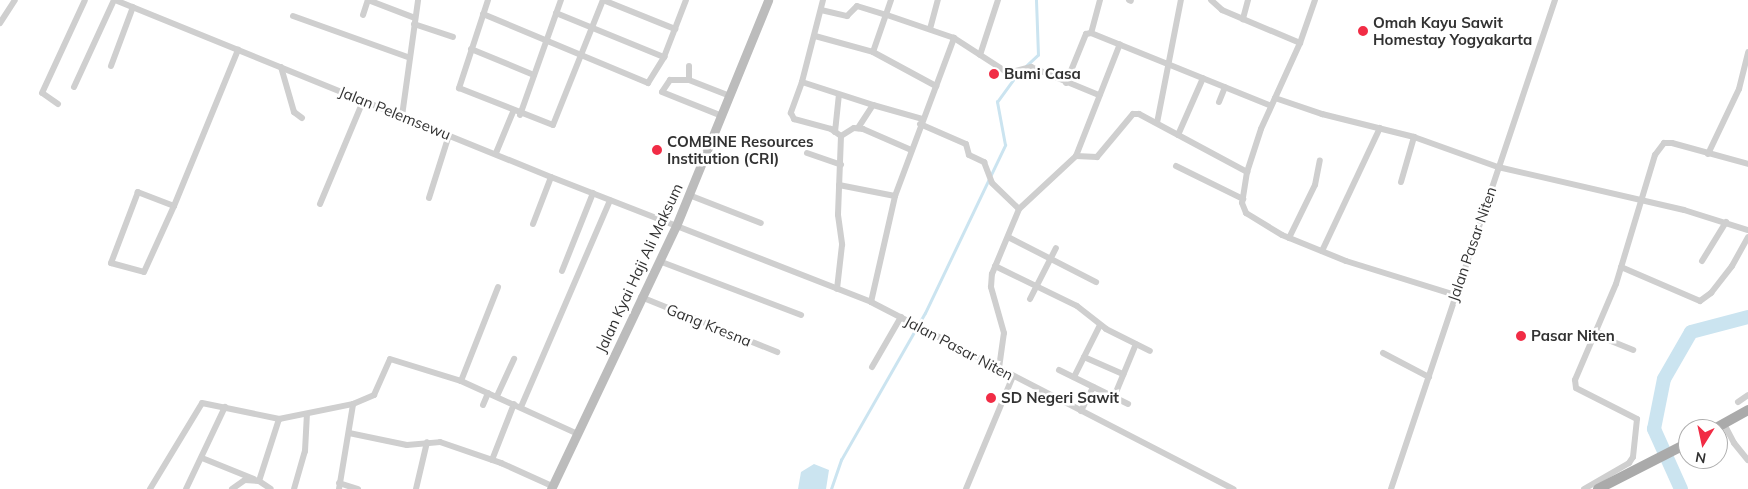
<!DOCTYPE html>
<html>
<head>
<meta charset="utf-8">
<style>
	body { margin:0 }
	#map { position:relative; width:1748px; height:489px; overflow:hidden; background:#fff; font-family:Mulish,sans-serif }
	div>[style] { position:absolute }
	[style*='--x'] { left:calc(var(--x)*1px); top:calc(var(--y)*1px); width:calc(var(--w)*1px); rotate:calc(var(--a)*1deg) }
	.water>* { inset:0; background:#cbe4f0 }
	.stream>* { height:2.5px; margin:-1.25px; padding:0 1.25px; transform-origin:1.25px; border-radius:1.25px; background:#cbe4f0 }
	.river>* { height:14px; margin:-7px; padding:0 7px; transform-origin:7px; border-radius:7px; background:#cbe4f0 }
	.street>* { height:6px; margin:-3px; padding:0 3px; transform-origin:3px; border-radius:3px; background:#cfcfcf }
	.secondary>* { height:9px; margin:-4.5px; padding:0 4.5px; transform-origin:4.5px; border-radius:4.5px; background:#bcbcbc }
	.primary>* { height:10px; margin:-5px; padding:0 5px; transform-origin:5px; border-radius:5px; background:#aaa }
	.dots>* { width:14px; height:14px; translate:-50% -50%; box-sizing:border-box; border:2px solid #fff; border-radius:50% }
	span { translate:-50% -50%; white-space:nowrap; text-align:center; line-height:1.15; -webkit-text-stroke:5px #fff; paint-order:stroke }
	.poi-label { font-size:15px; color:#323232; font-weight:700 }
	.left { translate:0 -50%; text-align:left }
	.street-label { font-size:15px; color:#323232 }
	.north { position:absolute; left:1678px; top:419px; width:50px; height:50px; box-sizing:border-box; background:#fff; border:1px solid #adadad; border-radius:50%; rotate:190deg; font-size:14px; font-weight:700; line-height:20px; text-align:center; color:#323232 }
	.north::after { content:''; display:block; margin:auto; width:18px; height:22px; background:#f12c45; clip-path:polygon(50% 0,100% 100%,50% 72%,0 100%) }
</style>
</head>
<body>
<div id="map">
	<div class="water">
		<div style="clip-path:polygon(814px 464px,829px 470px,826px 489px,798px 489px,801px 472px)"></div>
	</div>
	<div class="stream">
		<div style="--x:1026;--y:66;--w:16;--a:-43"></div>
		<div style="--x:1038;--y:55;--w:55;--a:-92.1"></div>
		<div style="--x:831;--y:489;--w:31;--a:-71"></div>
		<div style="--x:841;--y:460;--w:169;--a:-60.3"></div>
		<div style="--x:925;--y:313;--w:186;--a:-64.5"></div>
		<div style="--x:1005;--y:145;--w:44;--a:-100.5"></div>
		<div style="--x:997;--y:102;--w:36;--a:-54"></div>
	</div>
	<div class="river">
		<div style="--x:1681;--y:489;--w:66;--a:-114.2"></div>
		<div style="--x:1654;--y:429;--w:51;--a:-78.7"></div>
		<div style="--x:1664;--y:379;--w:54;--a:-60.1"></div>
		<div style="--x:1691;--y:332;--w:59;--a:-14.7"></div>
	</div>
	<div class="street">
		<div style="--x:115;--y:0;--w:471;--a:22.1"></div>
		<div style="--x:551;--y:177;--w:344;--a:21.3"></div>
		<div style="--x:871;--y:302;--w:408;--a:27.3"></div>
		<div style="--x:368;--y:0;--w:50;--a:21"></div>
		<div style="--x:488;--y:0;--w:93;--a:108.2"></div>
		<div style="--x:459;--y:88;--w:101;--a:21.5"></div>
		<div style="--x:553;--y:125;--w:135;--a:-68.2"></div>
		<div style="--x:603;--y:0;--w:78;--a:21.9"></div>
		<div style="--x:823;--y:0;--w:85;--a:104.4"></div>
		<div style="--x:802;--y:82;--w:33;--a:110"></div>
		<div style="--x:791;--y:113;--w:7;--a:63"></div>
		<div style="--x:794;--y:119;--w:38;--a:15"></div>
		<div style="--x:831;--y:129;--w:12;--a:35"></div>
		<div style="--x:841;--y:136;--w:79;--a:92.2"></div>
		<div style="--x:838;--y:215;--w:30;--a:82"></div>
		<div style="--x:842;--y:245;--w:44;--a:96.5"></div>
		<div style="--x:1100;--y:0;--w:34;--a:105"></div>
		<div style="--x:1091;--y:33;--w:192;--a:22"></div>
		<div style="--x:1129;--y:0;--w:2;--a:27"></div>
		<div style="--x:1211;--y:0;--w:15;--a:42"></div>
		<div style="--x:1222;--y:10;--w:23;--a:23"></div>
		<div style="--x:1248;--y:0;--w:20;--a:105"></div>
		<div style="--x:1243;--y:19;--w:62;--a:22.8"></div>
		<div style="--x:1315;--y:0;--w:46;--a:109.2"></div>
		<div style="--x:1300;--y:43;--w:94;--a:114.4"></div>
		<div style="--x:1261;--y:129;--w:45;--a:108"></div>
		<div style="--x:1247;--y:172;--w:31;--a:99"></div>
		<div style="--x:1242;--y:203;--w:11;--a:68"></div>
		<div style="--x:1246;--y:213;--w:42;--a:31.4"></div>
		<div style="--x:1282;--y:235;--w:69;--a:22.1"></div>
		<div style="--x:1346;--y:261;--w:114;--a:17.3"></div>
		<div style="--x:821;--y:10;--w:27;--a:13"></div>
		<div style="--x:847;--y:16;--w:14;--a:-45"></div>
		<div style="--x:857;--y:6;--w:31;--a:17"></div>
		<div style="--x:887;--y:15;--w:71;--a:18.9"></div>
		<div style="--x:954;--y:38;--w:64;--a:32.9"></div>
		<div style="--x:1008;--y:73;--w:24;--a:-15"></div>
		<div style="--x:1031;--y:67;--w:74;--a:22.4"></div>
		<div style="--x:556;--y:13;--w:117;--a:22.2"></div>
		<div style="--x:483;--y:14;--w:179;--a:22.7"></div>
		<div style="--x:648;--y:83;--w:31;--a:-58"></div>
		<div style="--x:664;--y:57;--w:61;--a:-68.9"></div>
		<div style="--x:363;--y:15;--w:16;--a:-72"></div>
		<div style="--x:293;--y:16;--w:124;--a:19.7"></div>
		<div style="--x:0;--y:23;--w:27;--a:-57"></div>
		<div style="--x:414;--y:24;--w:41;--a:18.4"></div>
		<div style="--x:930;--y:29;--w:30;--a:-75"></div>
		<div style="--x:815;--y:36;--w:60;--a:15.4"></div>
		<div style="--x:873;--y:52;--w:72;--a:28.4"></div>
		<div style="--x:471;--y:49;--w:68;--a:22.4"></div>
		<div style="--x:873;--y:52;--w:55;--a:-70.9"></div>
		<div style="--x:980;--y:55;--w:58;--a:-71.9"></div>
		<div style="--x:111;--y:66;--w:63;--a:-69.6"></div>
		<div style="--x:689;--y:66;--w:14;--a:90"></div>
		<div style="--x:689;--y:80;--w:44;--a:21.3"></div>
		<div style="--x:281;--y:67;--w:47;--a:73.9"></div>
		<div style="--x:294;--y:112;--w:10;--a:37"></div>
		<div style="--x:689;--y:80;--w:19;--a:180"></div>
		<div style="--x:670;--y:80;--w:14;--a:124"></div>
		<div style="--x:662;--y:92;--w:65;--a:21.8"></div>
		<div style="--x:802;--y:82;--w:75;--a:17.9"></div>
		<div style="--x:1066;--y:83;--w:53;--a:-67.8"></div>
		<div style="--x:1086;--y:34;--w:5;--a:-11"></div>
		<div style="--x:74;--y:87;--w:96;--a:-65.3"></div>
		<div style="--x:1275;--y:98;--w:50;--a:18.8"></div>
		<div style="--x:1322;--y:114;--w:95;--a:14"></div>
		<div style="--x:1414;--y:137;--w:89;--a:19.7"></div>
		<div style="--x:1498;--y:167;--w:191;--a:13"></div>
		<div style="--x:1684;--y:210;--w:67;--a:17.4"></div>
		<div style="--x:1219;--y:102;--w:16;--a:-68"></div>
		<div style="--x:58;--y:104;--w:19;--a:-145"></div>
		<div style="--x:42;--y:93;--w:102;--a:-65.2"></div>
		<div style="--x:520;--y:115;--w:122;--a:-70.4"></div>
		<div style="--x:402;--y:116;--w:117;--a:-82.1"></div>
		<div style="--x:1157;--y:123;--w:125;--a:-79"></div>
		<div style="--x:920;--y:124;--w:50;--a:23.5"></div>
		<div style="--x:966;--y:144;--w:11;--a:75"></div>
		<div style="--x:969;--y:155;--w:17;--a:25"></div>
		<div style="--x:984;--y:162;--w:22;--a:69"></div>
		<div style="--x:992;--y:183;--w:37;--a:44"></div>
		<div style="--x:858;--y:128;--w:27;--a:-57"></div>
		<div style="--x:873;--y:105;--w:51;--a:15.9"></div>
		<div style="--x:835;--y:132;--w:36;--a:-84"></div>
		<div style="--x:1178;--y:135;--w:62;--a:-66.3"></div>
		<div style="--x:841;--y:136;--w:15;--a:-32"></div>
		<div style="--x:854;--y:128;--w:9;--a:6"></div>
		<div style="--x:863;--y:129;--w:52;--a:23.6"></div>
		<div style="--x:496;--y:153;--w:44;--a:-67.5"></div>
		<div style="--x:807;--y:153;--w:36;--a:19"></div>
		<div style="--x:1708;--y:154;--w:72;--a:-64.5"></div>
		<div style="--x:1739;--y:89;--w:38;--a:-76"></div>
		<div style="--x:1076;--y:156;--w:120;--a:-68.6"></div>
		<div style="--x:1176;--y:166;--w:75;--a:26.2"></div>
		<div style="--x:1401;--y:182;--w:47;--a:-73.9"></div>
		<div style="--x:839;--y:185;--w:57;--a:11.1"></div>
		<div style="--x:689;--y:195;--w:77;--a:21.3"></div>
		<div style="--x:429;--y:198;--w:66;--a:-72.4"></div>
		<div style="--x:320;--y:204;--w:112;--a:-67.3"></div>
		<div style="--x:174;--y:206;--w:39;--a:-159"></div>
		<div style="--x:138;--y:192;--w:76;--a:110.8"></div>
		<div style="--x:111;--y:263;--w:34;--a:15"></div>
		<div style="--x:144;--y:272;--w:72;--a:-65.6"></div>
		<div style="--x:174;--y:206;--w:169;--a:-67.7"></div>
		<div style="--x:533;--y:224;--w:50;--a:-69"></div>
		<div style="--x:1008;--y:237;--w:99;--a:27.1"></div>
		<div style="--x:1289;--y:238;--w:59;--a:-63.9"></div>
		<div style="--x:1315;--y:185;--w:25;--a:-79"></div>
		<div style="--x:1322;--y:251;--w:136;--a:-64.8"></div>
		<div style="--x:659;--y:261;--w:152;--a:20.8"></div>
		<div style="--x:1702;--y:261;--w:46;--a:-58.4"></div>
		<div style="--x:995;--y:266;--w:91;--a:26"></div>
		<div style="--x:1077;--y:306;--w:37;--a:38"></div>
		<div style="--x:1106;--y:329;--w:49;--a:26.6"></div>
		<div style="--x:1621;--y:267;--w:86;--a:23.3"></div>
		<div style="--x:1700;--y:301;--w:14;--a:-36"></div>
		<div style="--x:1711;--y:293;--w:34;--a:-52"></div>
		<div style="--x:1732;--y:266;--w:33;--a:-61"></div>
		<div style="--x:562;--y:271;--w:84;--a:-68.3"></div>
		<div style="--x:641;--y:297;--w:147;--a:22"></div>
		<div style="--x:1030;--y:299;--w:57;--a:-63"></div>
		<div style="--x:871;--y:302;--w:109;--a:-77.2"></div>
		<div style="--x:895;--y:196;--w:169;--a:-69.5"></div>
		<div style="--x:1596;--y:332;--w:17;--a:17"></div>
		<div style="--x:1612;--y:337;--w:4;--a:104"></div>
		<div style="--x:1611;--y:341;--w:24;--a:22"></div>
		<div style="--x:1383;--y:353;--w:52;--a:27.6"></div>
		<div style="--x:1084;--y:357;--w:43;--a:23.6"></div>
		<div style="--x:872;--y:367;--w:58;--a:-59.9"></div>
		<div style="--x:999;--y:368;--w:35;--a:-82"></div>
		<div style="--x:1004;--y:333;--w:48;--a:-105.8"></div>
		<div style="--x:991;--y:287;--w:13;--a:-86"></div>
		<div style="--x:992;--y:274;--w:70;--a:-67.4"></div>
		<div style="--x:1019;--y:209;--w:78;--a:-42.9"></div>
		<div style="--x:1076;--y:156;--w:21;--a:3"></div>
		<div style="--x:1097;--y:157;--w:56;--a:-50.1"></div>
		<div style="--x:1133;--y:114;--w:6;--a:0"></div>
		<div style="--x:1139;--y:114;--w:123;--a:28.2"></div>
		<div style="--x:1059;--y:370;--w:77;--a:26.2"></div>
		<div style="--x:1074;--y:377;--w:58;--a:-63.4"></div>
		<div style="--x:461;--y:381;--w:101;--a:-68.5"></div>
		<div style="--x:497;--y:396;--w:41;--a:-65.3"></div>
		<div style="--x:1114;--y:397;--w:57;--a:-67.5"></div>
		<div style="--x:1738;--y:402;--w:12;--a:-35"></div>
		<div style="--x:483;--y:405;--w:13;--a:-67"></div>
		<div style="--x:521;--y:407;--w:225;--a:-66.7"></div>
		<div style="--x:1081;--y:411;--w:27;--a:-63"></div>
		<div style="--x:1724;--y:424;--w:21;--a:62"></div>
		<div style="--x:1734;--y:443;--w:22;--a:51"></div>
		<div style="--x:349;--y:433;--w:59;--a:11.7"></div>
		<div style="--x:407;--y:445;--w:33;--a:-5"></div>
		<div style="--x:440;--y:442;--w:65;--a:19"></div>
		<div style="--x:501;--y:463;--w:56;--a:24.3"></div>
		<div style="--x:202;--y:458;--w:56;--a:22"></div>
		<div style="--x:492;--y:460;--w:60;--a:-68.6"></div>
		<div style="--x:259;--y:481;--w:14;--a:34"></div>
		<div style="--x:339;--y:483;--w:20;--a:18"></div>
		<div style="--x:150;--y:489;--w:100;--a:-58.8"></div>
		<div style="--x:202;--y:403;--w:79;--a:11.7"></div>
		<div style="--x:279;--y:419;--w:76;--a:-11.5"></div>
		<div style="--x:186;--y:489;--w:91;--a:-64.6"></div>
		<div style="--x:232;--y:489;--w:16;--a:-35"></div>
		<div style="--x:245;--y:480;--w:14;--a:4"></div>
		<div style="--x:259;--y:481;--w:65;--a:-72.1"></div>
		<div style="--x:294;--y:489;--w:40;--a:-74"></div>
		<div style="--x:305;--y:451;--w:36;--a:-87"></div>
		<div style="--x:339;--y:489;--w:86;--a:-80.6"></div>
		<div style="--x:353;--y:404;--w:23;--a:-23"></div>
		<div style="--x:374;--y:395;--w:39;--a:-66"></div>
		<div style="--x:390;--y:359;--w:74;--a:17.2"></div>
		<div style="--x:461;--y:381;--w:128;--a:24.4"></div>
		<div style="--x:416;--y:489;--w:48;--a:-76.8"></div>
		<div style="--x:966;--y:489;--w:122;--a:-67.4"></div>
		<div style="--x:1391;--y:489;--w:516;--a:-71.46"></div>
		<div style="--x:1584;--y:489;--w:52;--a:-30"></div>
		<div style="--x:1629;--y:463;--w:7;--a:-56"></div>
		<div style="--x:1633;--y:457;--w:38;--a:-84"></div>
		<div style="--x:1637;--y:419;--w:68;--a:-153.1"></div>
		<div style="--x:1576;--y:388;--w:8;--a:-97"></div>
		<div style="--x:1575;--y:380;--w:104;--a:-66.9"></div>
		<div style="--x:1616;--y:284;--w:135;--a:-73.2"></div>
		<div style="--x:1655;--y:155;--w:15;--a:-53"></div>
		<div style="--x:1664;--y:143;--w:8;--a:0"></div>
		<div style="--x:1672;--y:143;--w:79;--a:15.4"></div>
	</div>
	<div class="secondary">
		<div style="--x:551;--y:489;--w:291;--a:-64.6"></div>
		<div style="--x:676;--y:226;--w:244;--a:-67.8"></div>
	</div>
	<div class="primary">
		<div style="--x:1714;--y:429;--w:39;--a:-29"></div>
		<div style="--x:1598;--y:489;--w:101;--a:-27.1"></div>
	</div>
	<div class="dots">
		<div style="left:1363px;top:31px;background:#f12c45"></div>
		<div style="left:994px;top:74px;background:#f12c45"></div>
		<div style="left:657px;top:150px;background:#f12c45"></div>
		<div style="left:1521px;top:336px;background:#f12c45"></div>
		<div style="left:991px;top:398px;background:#f12c45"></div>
	</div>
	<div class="poi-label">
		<span class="left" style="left:1373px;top:31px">Omah Kayu Sawit<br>Homestay Yogyakarta</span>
		<span class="left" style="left:1004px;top:74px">Bumi Casa</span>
		<span class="left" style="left:667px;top:150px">COMBINE Resources<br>Institution (CRI)</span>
		<span class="left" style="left:1531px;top:336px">Pasar Niten</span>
		<span class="left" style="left:1001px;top:398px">SD Negeri Sawit</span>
	</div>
	<div class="street-label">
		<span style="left:395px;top:113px;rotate:22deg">Jalan Pelemsewu</span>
		<span style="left:1472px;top:244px;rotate:-71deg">Jalan Pasar Niten</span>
		<span style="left:639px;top:268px;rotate:-65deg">Jalan Kyai Haji Ali Maksum</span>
		<span style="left:709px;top:325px;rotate:22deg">Gang Kresna</span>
		<span style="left:959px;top:348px;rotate:28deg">Jalan Pasar Niten</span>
	</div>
	<div class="north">N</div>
</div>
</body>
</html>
